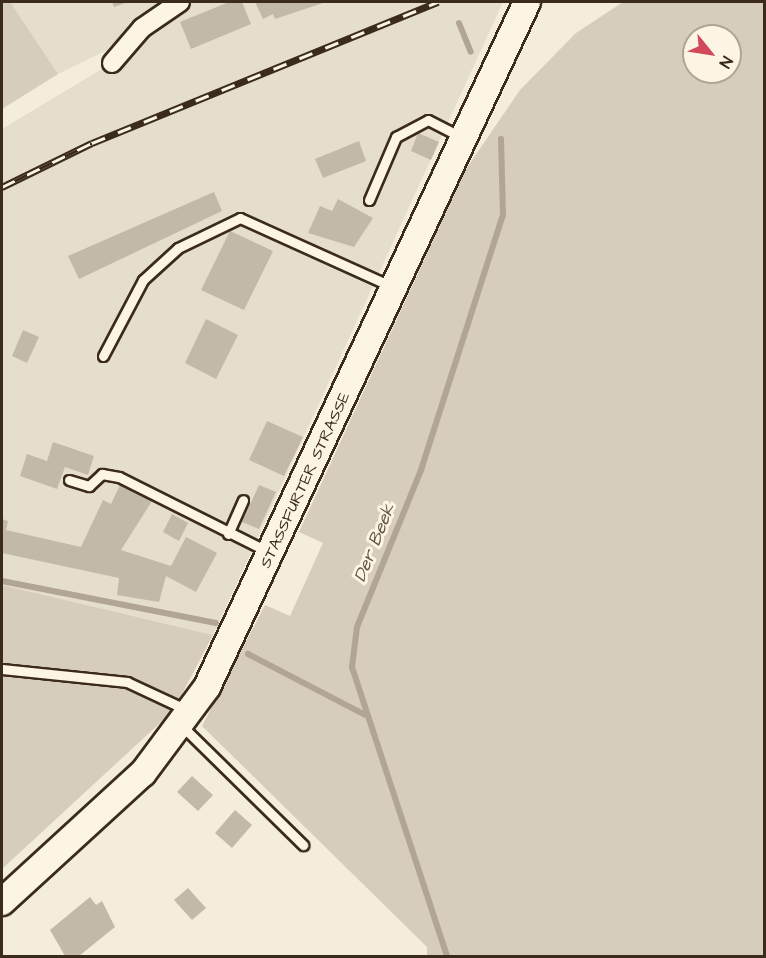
<!DOCTYPE html>
<html>
<head>
<meta charset="utf-8">
<style>
	body { margin:0 }
	#map { position:relative; width:766px; height:958px; overflow:hidden; background:#f4eddd; font-family:"Architects Daughter",sans-serif }
	div>[style] { position:absolute }
	[style*='--x'] { left:calc(var(--x)*1px); top:calc(var(--y)*1px); width:calc(var(--w)*1px); rotate:calc(var(--a)*1deg) }
	.built>* { inset:0; background:#e5ddce }
	.green>* { inset:0; background:#d6cdbd }
	.stream>* { height:6px; margin:-3px; padding:0 3px; transform-origin:3px; border-radius:3px; background:#b0a596 }
	.building>* { inset:0; background:#c3b9aa }
	.roads { filter:drop-shadow(2px 0 #3b2a1e) drop-shadow(-2px 0 #3b2a1e) drop-shadow(0 2px #3b2a1e) drop-shadow(0 -2px #3b2a1e) }
	.service>* { height:9px; margin:-4.5px; padding:0 4.5px; transform-origin:4.5px; border-radius:4.5px; background:#fcf5e5 }
	.minor>* { height:18px; margin:-9px; padding:0 9px; transform-origin:9px; border-radius:9px; background:#fcf5e5 }
	.secondary>* { height:26px; margin:-13px; padding:0 13px; transform-origin:13px; border-radius:13px; background:#fcf5e5 }
	.rail>* { height:7px; margin-top:-3.5px; transform-origin:0; background:repeating-linear-gradient(90deg,#fcf5e5 0 14px,#3b2a1e 0 28px); box-sizing:border-box; border-block:2px solid #3b2a1e }
	span { translate:-50% -50%; white-space:nowrap; text-align:center; line-height:1.15; -webkit-text-stroke:6px #fcf5e5; paint-order:stroke }
	.street-label { font-size:16px; color:#3b2a1e }
	.water-label { font-size:18px; color:#645548; font-style:italic }
	.frame { position:absolute; inset:0; border:3px solid #3b2a1e; pointer-events:none }
	.north { position:absolute; left:682px; top:24px; width:60px; height:60px; box-sizing:border-box; background:#fcf5e5; border:2px solid #afa495; border-radius:50%; rotate:120deg; font-size:16px; font-weight:700; line-height:24px; text-align:center; color:#3b2a1e }
	.north::after { content:''; display:block; margin:auto; width:21px; height:27px; background:#d1495b; clip-path:polygon(50% 0,100% 100%,50% 72%,0 100%) }
</style>
</head>
<body>
<div id="map">
	<div class="built">
		<div style="clip-path:polygon(163px 2px,105px 51px,58px 74px,8px 3px)"></div>
		<div style="clip-path:polygon(180px 2px,503px 2px,213px 635px,2px 585px,2px 129px,112px 63px)"></div>
	</div>
	<div class="green">
		<div style="clip-path:polygon(2px 2px,10px 2px,58px 74px,2px 109px)"></div>
		<div style="clip-path:polygon(evenodd,623px 2px,764px 2px,764px 956px,427px 956px,427px 947px,202px 726px,265px 605px,290px 616px,323px 543px,299px 532px,466px 169px,520px 90px,576px 33px,623px 2px,694px 36px,730px 36px,730px 72px,694px 72px,694px 36px)"></div>
		<div style="clip-path:polygon(2px 585px,213px 635px,173px 711px,2px 869px)"></div>
	</div>
	<div class="stream">
		<div style="--x:459;--y:23;--w:31;--a:68"></div>
		<div style="--x:2;--y:581;--w:218;--a:11.1"></div>
		<div style="--x:248;--y:654;--w:132;--a:27.5"></div>
		<div style="--x:447;--y:956;--w:304;--a:-108.2"></div>
		<div style="--x:352;--y:667;--w:40;--a:-82.9"></div>
		<div style="--x:357;--y:627;--w:170;--a:-67.8"></div>
		<div style="--x:421;--y:470;--w:268;--a:-72.2"></div>
		<div style="--x:503;--y:215;--w:76;--a:-91.5"></div>
	</div>
	<div class="building">
		<div style="clip-path:polygon(112px 2px,128px 2px,114px 7px)"></div>
		<div style="clip-path:polygon(229px 2px,242px 2px,251px 24px,191px 49px,180px 22px)"></div>
		<div style="clip-path:polygon(255px 2px,326px 2px,275px 19px,273px 14px,263px 19px)"></div>
		<div style="clip-path:polygon(418px 133px,439px 142px,431px 160px,411px 151px)"></div>
		<div style="clip-path:polygon(359px 141px,366px 161px,323px 178px,315px 159px)"></div>
		<div style="clip-path:polygon(214px 192px,222px 211px,79px 279px,68px 256px)"></div>
		<div style="clip-path:polygon(338px 199px,373px 218px,354px 247px,308px 233px,320px 206px,332px 211px)"></div>
		<div style="clip-path:polygon(230px 231px,273px 251px,244px 310px,201px 290px)"></div>
		<div style="clip-path:polygon(206px 319px,238px 335px,216px 379px,185px 363px)"></div>
		<div style="clip-path:polygon(23px 330px,39px 337px,27px 363px,12px 356px)"></div>
		<div style="clip-path:polygon(267px 421px,303px 437px,284px 476px,249px 460px)"></div>
		<div style="clip-path:polygon(53px 442px,94px 456px,88px 475px,65px 467px,57px 489px,20px 476px,27px 454px,47px 461px)"></div>
		<div style="clip-path:polygon(120px 485px,152px 501px,121px 550px,171px 566px,186px 537px,217px 553px,196px 592px,166px 576px,159px 602px,117px 595px,119px 578px,2px 553px,2px 519px,8px 521px,6px 530px,81px 547px,103px 500px,111px 504px)"></div>
		<div style="clip-path:polygon(259px 485px,276px 492px,259px 529px,242px 522px)"></div>
		<div style="clip-path:polygon(172px 514px,188px 523px,179px 541px,163px 532px)"></div>
		<div style="clip-path:polygon(192px 776px,213px 795px,198px 811px,177px 792px)"></div>
		<div style="clip-path:polygon(235px 810px,252px 825px,232px 848px,215px 833px)"></div>
		<div style="clip-path:polygon(188px 888px,206px 908px,192px 920px,174px 900px)"></div>
		<div style="clip-path:polygon(90px 897px,96px 905px,102px 901px,115px 927px,79px 956px,65px 956px,50px 930px)"></div>
	</div>
	<div class="roads">
		<div class="service">
			<div style="--x:369;--y:200;--w:69;--a:-66.8"></div>
			<div style="--x:396;--y:137;--w:36;--a:-28"></div>
			<div style="--x:428;--y:120;--w:39;--a:27"></div>
			<div style="--x:103;--y:356;--w:86;--a:-62.2"></div>
			<div style="--x:143;--y:280;--w:47;--a:-42.4"></div>
			<div style="--x:178;--y:248;--w:69;--a:-25.8"></div>
			<div style="--x:240;--y:218;--w:168;--a:24.3"></div>
			<div style="--x:69;--y:480;--w:21;--a:17"></div>
			<div style="--x:89;--y:486;--w:18;--a:-43"></div>
			<div style="--x:102;--y:474;--w:17;--a:10"></div>
			<div style="--x:119;--y:477;--w:168;--a:26.6"></div>
			<div style="--x:228;--y:534;--w:37;--a:-66"></div>
			<div style="--x:2;--y:669;--w:126;--a:5.9"></div>
			<div style="--x:127;--y:682;--w:66;--a:25"></div>
			<div style="--x:182;--y:726;--w:170;--a:44.5"></div>
		</div>
		<div class="minor">
			<div style="--x:112;--y:63;--w:46;--a:-49.4"></div>
			<div style="--x:142;--y:28;--w:46;--a:-34.4"></div>
		</div>
		<div class="secondary">
			<div style="--x:2;--y:902;--w:191;--a:-42.5"></div>
			<div style="--x:143;--y:773;--w:107;--a:-53.3"></div>
			<div style="--x:207;--y:687;--w:756;--a:-64.96"></div>
		</div>
	</div>
	<div class="rail">
		<div style="--x:2;--y:187;--w:100;--a:-26.1"></div>
		<div style="--x:92;--y:143;--w:374;--a:-22.2"></div>
	</div>
	<div class="street-label">
		<span style="left:305px;top:480px;rotate:-65deg">STASSFURTER STRASSE</span>
	</div>
	<div class="water-label">
		<span style="left:375px;top:543px;rotate:-68deg">Der Beek</span>
	</div>
	<div class="frame"></div>
	<div class="north">N</div>
</div>
</body>
</html>
